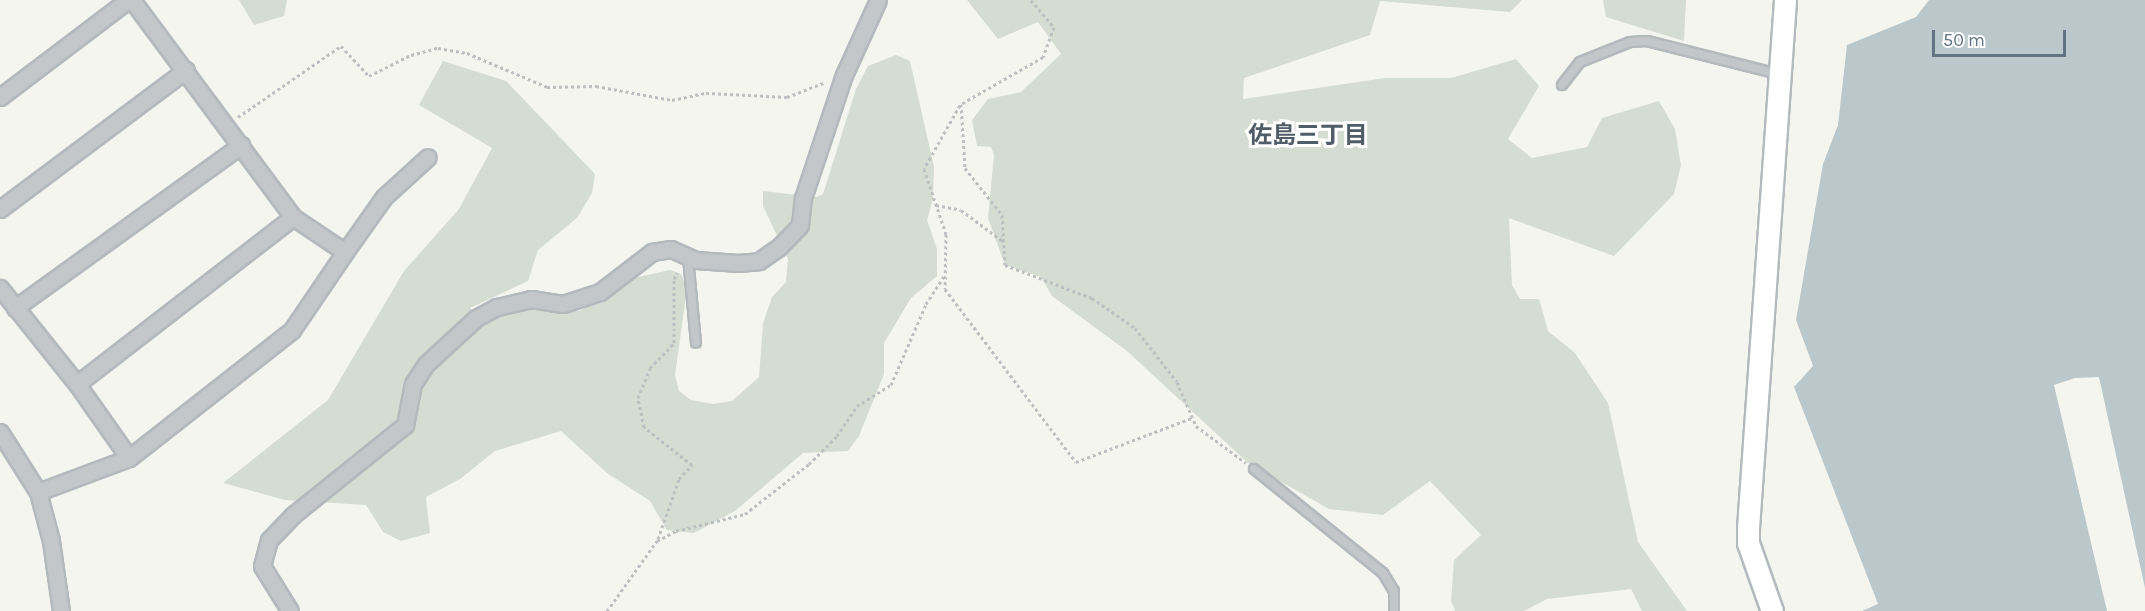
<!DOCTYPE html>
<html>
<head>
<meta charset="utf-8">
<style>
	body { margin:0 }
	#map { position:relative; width:2145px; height:611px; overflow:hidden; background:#f5f5f0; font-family:Karla,"Noto Sans JP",sans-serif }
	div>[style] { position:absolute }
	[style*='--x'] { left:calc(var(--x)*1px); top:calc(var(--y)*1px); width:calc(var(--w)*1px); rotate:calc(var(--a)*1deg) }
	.green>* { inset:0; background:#d5dcd1 }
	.water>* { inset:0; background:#bac7cb }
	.pier>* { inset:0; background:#f5f5f0 }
	.path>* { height:3px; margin-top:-1.5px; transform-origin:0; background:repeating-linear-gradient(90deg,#bdbfc1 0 3px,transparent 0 6px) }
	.roads { filter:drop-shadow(2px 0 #b3b9bd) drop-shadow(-2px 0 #b3b9bd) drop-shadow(0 2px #b3b9bd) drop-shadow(0 -2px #b3b9bd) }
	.lane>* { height:8px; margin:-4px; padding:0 4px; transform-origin:4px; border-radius:4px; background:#c4c7ca }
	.street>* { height:15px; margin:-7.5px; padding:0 7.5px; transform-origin:7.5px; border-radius:7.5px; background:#c4c7ca }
	.secondary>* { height:21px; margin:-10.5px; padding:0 10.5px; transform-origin:10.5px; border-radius:10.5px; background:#fff }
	span { translate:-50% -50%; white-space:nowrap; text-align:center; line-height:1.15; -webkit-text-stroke:6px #fff; paint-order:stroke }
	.neighbourhood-label { font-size:24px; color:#505d68; font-weight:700 }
	.scale { position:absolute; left:1932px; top:30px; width:134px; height:27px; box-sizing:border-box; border:3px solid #627483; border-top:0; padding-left:8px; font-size:18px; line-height:21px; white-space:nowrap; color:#627483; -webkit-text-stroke:4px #fff; paint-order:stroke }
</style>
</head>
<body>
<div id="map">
	<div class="green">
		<div style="clip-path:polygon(239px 0,287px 0,284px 16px,254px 25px)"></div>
		<div style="clip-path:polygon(967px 0,1522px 0,1510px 12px,1380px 1px,1370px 35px,1244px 78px,1243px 99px,1385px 78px,1451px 78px,1516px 59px,1539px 86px,1508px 139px,1532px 158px,1587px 147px,1602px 118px,1659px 101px,1675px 129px,1681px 165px,1674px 194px,1614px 256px,1509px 218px,1512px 285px,1520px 299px,1539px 299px,1548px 331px,1575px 353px,1608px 403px,1638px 542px,1687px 611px,1642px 611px,1631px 589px,1547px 599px,1524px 611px,1455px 611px,1451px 601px,1454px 560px,1481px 535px,1430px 481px,1383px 515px,1329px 509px,1248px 463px,1127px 351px,1052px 296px,1041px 277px,1005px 265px,988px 218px,994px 155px,991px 147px,977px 146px,972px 120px,988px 99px,1021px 92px,1061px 54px,1038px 22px,998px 39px)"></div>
		<div style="clip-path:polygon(1603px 0,1686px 0,1684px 41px,1606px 17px)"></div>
		<div style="clip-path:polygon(896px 55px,910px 61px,934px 167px,933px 199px,927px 220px,937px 249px,937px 276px,911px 298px,884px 343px,884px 374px,859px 436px,848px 451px,803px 453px,735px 511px,694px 533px,667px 530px,650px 501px,607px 473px,561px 431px,495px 451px,460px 479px,426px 497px,430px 533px,401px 541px,383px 532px,366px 505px,285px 500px,223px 483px,328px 400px,404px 271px,459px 209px,492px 148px,419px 105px,443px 61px,506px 81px,595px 174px,592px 193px,577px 218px,538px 250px,528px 281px,470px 308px,478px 316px,534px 307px,580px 311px,634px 278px,670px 270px,681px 274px,687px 289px,675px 375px,679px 391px,691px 400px,713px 404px,732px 401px,759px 377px,763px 323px,772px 297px,786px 282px,788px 259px,763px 206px,763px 191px,816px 197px,823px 194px,856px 89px,868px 66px)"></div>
	</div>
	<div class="water">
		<div style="clip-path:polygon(1929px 0,2145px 0,2145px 611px,1862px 611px,1878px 604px,1794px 387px,1813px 366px,1796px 320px,1823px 164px,1838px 125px,1847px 45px,1916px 17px)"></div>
	</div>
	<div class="pier">
		<div style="clip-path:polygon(2099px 377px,2145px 588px,2145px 611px,2107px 611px,2054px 385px,2075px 378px)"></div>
	</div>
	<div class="path">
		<div style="--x:1031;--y:0;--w:35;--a:50"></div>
		<div style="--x:1054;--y:27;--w:32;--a:110"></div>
		<div style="--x:1043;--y:57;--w:95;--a:150.2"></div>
		<div style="--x:961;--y:104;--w:64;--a:86.4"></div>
		<div style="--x:965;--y:168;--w:60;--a:51.8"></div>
		<div style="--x:1002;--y:215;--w:50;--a:86.6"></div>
		<div style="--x:1005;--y:265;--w:93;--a:20.8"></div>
		<div style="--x:1092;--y:298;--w:52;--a:34.9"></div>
		<div style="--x:1135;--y:328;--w:68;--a:52.1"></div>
		<div style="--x:1177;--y:382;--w:48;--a:66.6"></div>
		<div style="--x:1196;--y:426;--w:62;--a:36.5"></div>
		<div style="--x:960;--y:105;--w:73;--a:119.4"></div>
		<div style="--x:924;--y:169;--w:69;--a:71.3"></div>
		<div style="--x:946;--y:234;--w:55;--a:91"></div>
		<div style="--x:945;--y:289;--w:217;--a:52.9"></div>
		<div style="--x:1076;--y:462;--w:124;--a:-20.8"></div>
		<div style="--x:238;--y:117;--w:125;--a:-34.6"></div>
		<div style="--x:341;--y:46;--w:41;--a:47"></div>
		<div style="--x:369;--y:76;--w:47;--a:-26.6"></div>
		<div style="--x:411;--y:55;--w:28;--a:-15"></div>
		<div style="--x:438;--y:48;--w:29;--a:10"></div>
		<div style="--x:467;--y:53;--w:87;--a:23"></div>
		<div style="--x:547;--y:87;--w:49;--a:-1.2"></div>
		<div style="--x:596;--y:86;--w:77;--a:10.4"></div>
		<div style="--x:672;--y:100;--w:35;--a:-12"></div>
		<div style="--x:706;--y:93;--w:81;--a:2.8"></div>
		<div style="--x:787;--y:97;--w:42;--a:-21"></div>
		<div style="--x:936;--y:205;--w:25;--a:11"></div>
		<div style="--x:961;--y:210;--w:54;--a:36.7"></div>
		<div style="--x:658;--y:539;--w:64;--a:-70.7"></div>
		<div style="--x:679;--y:479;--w:19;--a:-47"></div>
		<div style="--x:692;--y:465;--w:61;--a:-141.6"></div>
		<div style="--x:644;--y:427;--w:30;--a:-102"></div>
		<div style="--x:638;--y:398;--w:32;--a:-68"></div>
		<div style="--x:650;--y:368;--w:35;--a:-46"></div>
		<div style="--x:674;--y:343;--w:64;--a:-90"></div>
		<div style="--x:674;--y:279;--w:7;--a:-63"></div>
		<div style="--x:607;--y:611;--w:86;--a:-54.5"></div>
		<div style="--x:657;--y:541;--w:21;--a:-28"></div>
		<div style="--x:676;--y:531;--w:71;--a:-13.8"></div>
		<div style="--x:745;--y:514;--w:81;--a:-38"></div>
		<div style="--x:809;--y:464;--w:40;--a:-45"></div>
		<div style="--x:837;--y:436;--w:36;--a:-56"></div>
		<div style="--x:857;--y:406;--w:40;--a:-32"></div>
		<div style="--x:891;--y:385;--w:88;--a:-66.6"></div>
		<div style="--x:926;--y:304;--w:35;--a:-57"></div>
	</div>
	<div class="roads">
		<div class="lane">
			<div style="--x:1562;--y:85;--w:29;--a:-52"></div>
			<div style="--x:1580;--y:62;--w:54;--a:-21.8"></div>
			<div style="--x:1630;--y:42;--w:17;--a:-3"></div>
			<div style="--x:1647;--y:41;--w:135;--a:14.1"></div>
			<div style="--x:688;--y:257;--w:86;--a:84.7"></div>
			<div style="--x:1254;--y:469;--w:166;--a:38.9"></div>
			<div style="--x:1383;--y:573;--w:21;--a:59"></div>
			<div style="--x:1394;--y:591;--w:20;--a:90"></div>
		</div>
		<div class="street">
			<div style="--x:0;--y:97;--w:161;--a:-37.2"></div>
			<div style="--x:0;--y:209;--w:232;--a:-36.8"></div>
			<div style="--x:345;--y:252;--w:67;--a:-54.7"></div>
			<div style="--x:384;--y:197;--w:59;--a:-42.3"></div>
			<div style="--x:0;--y:288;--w:123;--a:51.3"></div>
			<div style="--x:77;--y:384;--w:90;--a:54.9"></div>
			<div style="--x:15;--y:308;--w:279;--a:-35.8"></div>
			<div style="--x:77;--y:384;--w:273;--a:-37.7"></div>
			<div style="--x:0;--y:432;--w:71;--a:57.7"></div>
			<div style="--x:38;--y:492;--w:51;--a:75.1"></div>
			<div style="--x:51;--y:541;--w:71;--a:81.9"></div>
			<div style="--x:38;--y:492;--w:97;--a:-20.5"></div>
			<div style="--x:129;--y:458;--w:207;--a:-38.1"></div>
			<div style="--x:292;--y:330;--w:94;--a:-55.8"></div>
			<div style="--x:345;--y:252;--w:63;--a:-146.1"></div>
			<div style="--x:293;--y:217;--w:270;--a:-126.6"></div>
			<div style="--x:290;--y:611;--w:53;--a:-121.9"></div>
			<div style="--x:262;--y:566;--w:27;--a:-75"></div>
			<div style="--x:269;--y:540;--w:35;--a:-46"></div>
			<div style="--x:293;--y:515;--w:144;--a:-38.8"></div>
			<div style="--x:405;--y:425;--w:42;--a:-79"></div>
			<div style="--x:413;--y:384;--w:24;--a:-57"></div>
			<div style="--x:426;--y:364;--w:68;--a:-42.6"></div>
			<div style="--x:476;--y:318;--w:24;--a:-28"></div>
			<div style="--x:497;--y:307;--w:35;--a:-13"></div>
			<div style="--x:531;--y:299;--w:32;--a:9"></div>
			<div style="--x:563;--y:304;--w:39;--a:-18"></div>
			<div style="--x:600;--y:292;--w:66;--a:-37.6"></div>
			<div style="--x:652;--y:252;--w:19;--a:-9"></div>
			<div style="--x:671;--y:249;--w:27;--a:24"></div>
			<div style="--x:696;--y:260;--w:42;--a:4.1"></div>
			<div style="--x:738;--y:263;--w:21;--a:-5"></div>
			<div style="--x:759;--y:261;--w:24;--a:-35"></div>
			<div style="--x:779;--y:247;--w:30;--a:-46"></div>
			<div style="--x:800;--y:225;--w:27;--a:-84"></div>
			<div style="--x:803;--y:198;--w:130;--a:-71.6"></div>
			<div style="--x:844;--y:75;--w:82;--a:-65.6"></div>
		</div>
		<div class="secondary">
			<div style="--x:1772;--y:611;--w:72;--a:-109.4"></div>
			<div style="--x:1748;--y:543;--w:15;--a:-90"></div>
			<div style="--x:1748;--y:528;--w:529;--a:-85.99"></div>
		</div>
	</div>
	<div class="neighbourhood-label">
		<span style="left:1308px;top:136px">佐島三丁目</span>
	</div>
	<div class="scale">50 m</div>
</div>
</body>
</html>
